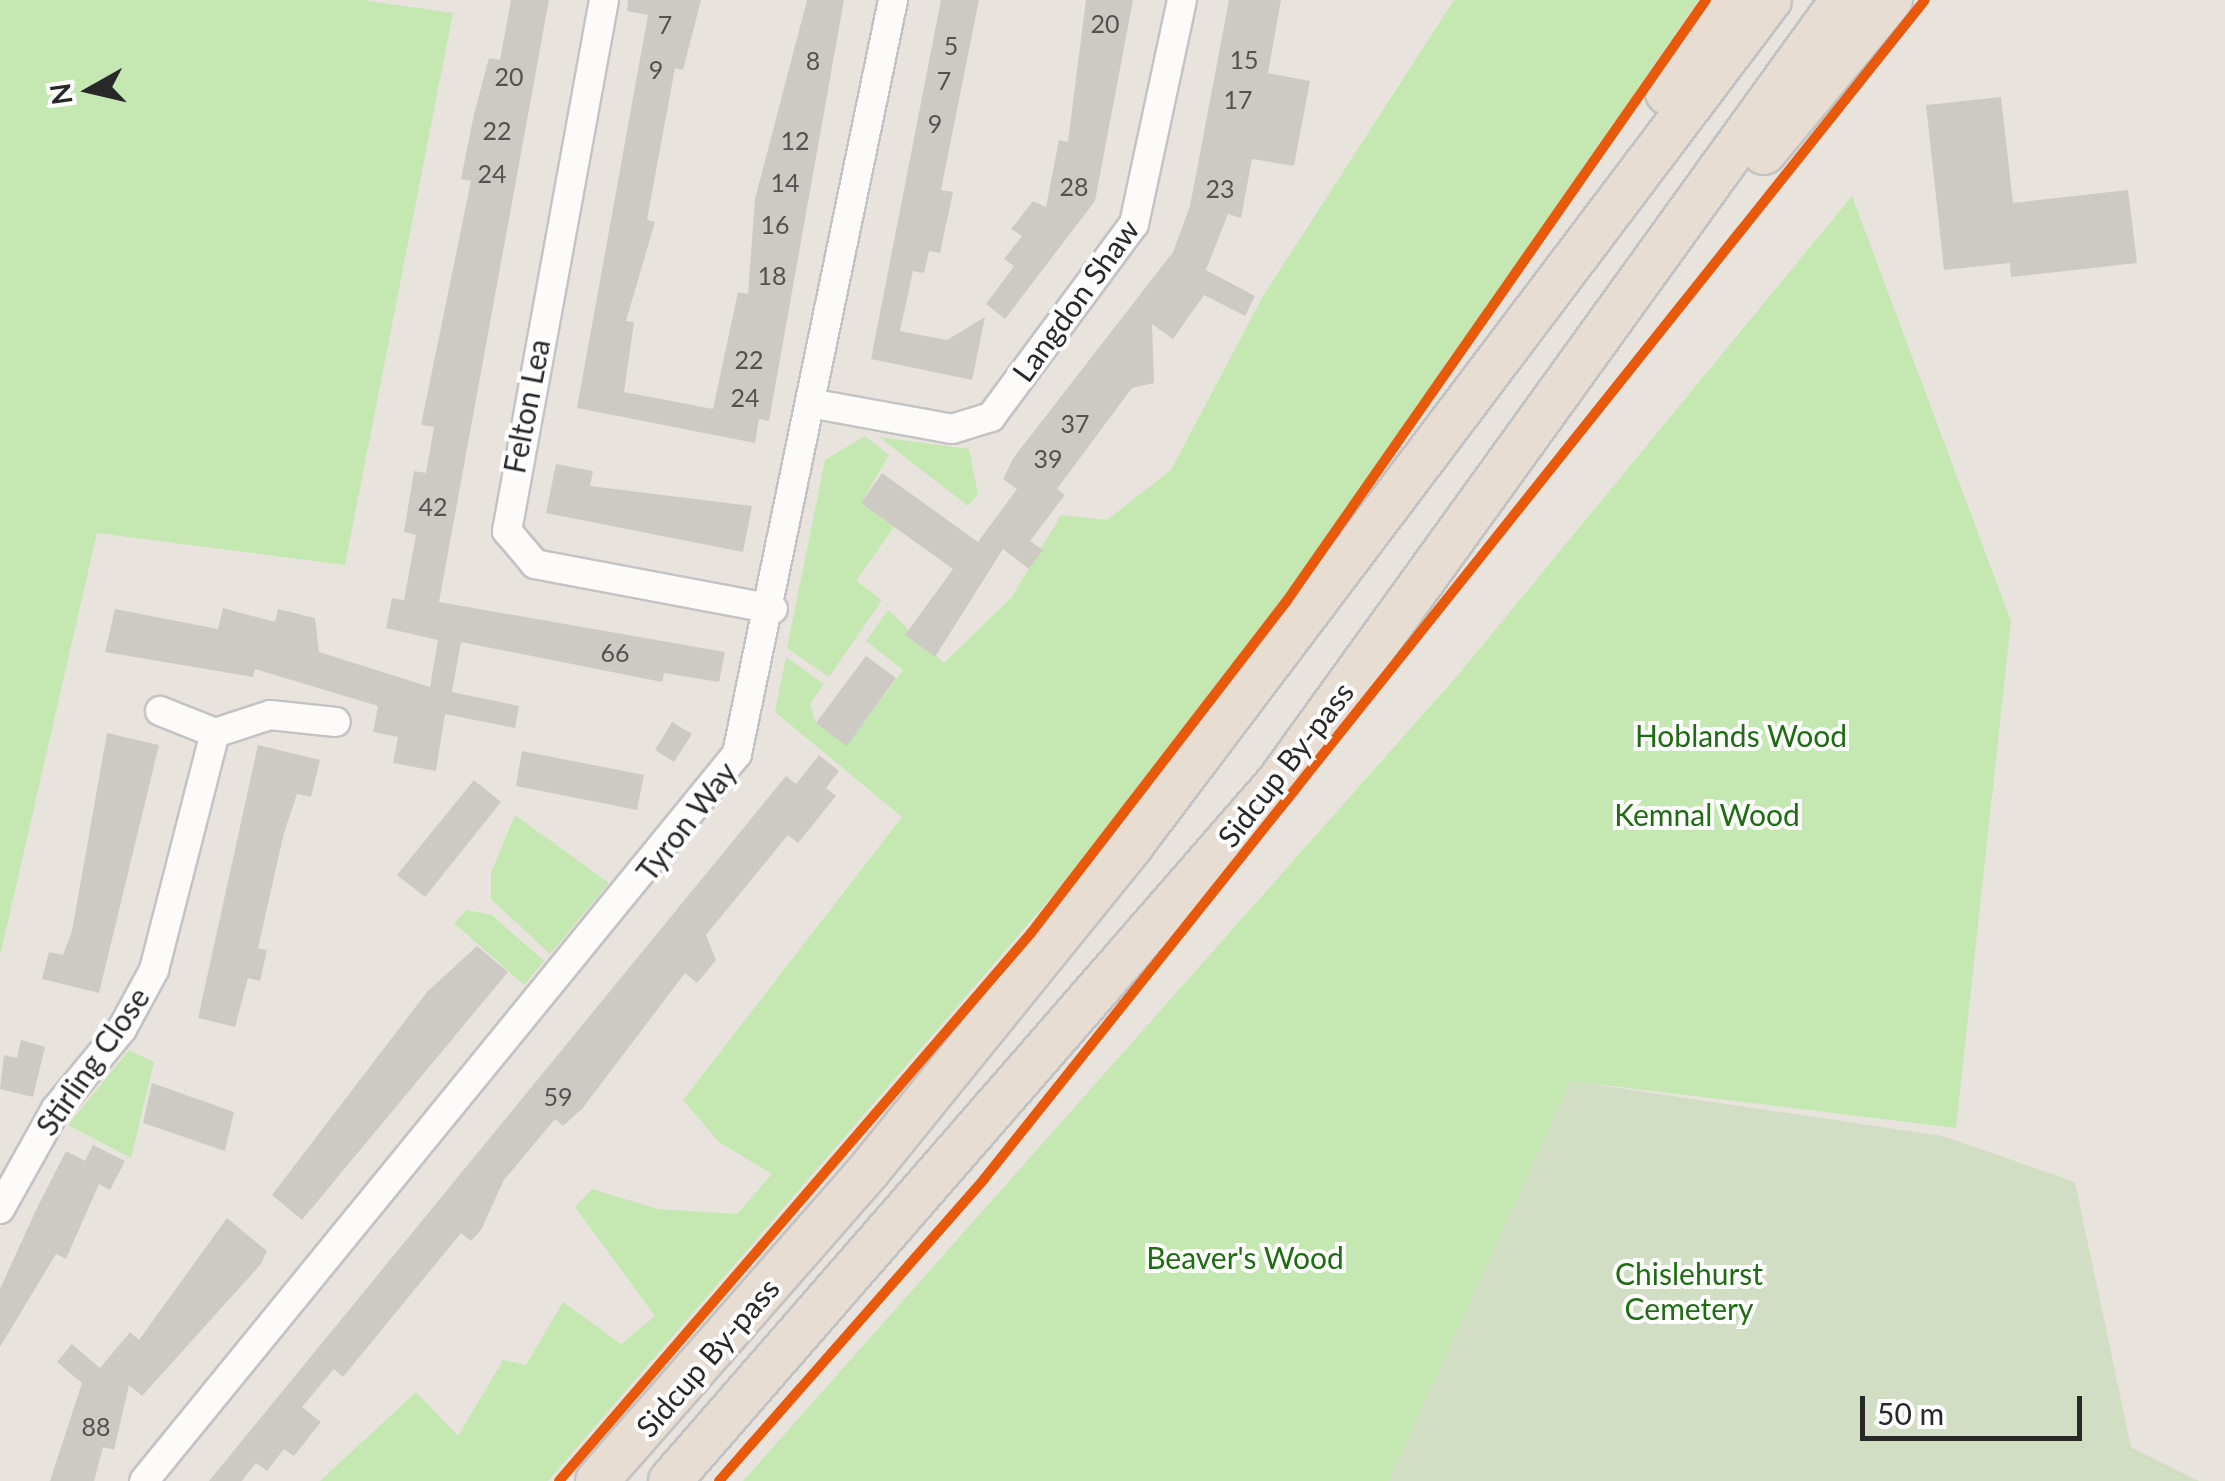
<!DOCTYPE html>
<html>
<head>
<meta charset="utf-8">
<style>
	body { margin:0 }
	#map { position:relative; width:2225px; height:1481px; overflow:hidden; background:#e8e4dd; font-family:Lato,sans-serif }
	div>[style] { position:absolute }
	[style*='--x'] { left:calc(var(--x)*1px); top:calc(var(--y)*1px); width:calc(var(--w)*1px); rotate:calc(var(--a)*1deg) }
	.green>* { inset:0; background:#c5e7b2 }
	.cemetery>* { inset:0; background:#d2dec3 }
	.building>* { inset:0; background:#cdcac4 }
	.roads { filter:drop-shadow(2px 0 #c4c3c4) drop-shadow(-2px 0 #c4c3c4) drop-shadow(0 2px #c4c3c4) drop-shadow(0 -2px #c4c3c4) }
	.minor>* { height:28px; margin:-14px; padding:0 14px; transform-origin:14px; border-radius:14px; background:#fcfbfa }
	.highway>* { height:42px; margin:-21px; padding:0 21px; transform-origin:21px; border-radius:21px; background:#e8ddd2 }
	.cycleway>* { height:10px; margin:-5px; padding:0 5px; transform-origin:5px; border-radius:5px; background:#e8590c }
	span { translate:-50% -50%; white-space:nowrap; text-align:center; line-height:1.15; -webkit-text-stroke:8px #fff; paint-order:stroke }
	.number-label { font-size:25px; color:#535251 }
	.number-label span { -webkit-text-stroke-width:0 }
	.street-label { font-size:30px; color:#282828 }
	.park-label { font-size:30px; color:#1f6c12 }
	.north { position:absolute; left:40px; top:40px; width:100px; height:100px; -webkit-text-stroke:8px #fff; paint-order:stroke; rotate:262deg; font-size:28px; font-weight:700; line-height:40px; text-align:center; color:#282828 }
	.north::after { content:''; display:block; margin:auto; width:35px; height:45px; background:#282828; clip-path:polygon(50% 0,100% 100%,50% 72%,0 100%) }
	.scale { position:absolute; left:1860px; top:1396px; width:222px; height:45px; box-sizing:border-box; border:5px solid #282828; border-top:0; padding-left:12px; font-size:30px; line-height:35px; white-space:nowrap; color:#282828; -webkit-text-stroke:8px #fff; paint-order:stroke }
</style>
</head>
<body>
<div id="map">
	<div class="green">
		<div style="clip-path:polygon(0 0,362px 0,453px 13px,345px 565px,97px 533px,0 956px)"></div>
		<div style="clip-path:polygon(1454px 0,1699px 0,1301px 575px,1060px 887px,548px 1481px,320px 1481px,416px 1392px,458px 1436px,503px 1360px,526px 1365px,563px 1302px,621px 1344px,655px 1316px,575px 1207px,592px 1189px,658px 1209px,737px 1214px,772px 1174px,719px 1142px,683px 1100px,902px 817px,775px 712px,786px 657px,824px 684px,810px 704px,816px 723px,847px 745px,903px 670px,866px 641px,888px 610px,944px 663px,1012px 597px,1061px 515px,1107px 520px,1171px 470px,1263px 296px)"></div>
		<div style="clip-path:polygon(1852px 196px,2011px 621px,1956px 1128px,1571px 1081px,1389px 1481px,743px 1481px,1458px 675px)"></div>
		<div style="clip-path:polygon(865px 436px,889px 455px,861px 503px,894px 527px,856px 581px,882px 600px,829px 677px,787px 648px,825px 460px)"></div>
		<div style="clip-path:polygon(879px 437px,969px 449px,978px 494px,968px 506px)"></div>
		<div style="clip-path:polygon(515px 815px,609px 883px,550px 954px,491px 899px,491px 873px)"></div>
		<div style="clip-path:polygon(467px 910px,492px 915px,544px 961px,524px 985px,454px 923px)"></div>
		<div style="clip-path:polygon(129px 1050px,154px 1062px,131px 1158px,68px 1125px)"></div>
	</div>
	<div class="cemetery">
		<div style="clip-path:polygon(1571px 1081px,1943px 1136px,2075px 1182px,2131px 1447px,2199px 1481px,1389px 1481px)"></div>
	</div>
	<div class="building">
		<div style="clip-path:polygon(511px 0,549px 0,439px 602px,725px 652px,719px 682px,664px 673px,662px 682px,461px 642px,452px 692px,519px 706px,515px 728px,445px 714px,436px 771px,393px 763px,398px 737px,373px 732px,378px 706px,255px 669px,253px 677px,105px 652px,115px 609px,218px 629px,223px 608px,275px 622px,278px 609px,315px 618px,319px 652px,430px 687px,438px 640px,386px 628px,392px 598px,404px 600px,416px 535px,404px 532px,414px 471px,426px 473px,434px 427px,421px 425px,471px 181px,461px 179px,474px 114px,489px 58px,500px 60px)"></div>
		<div style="clip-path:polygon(628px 0,701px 0,683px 70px,675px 68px,647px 220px,655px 222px,626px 321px,634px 322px,624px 392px,713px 409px,738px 292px,748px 294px,755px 199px,807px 0,844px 0,769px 421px,759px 419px,755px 443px,577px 408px,648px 15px,627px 11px)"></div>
		<div style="clip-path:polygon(941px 0,979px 0,941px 190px,953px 192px,940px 253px,929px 251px,924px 273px,913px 271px,900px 331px,947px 340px,985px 317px,972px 380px,871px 359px)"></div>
		<div style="clip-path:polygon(1086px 0,1133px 0,1095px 201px,1005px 319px,986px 304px,1014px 266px,1004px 259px,1022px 236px,1011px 229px,1033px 201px,1046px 207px,1059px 140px,1068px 142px)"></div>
		<div style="clip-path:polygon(1229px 0,1281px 0,1268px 73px,1310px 81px,1294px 166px,1252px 159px,1241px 218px,1228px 214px,1206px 270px,1255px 296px,1245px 316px,1204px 295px,1173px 339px,1152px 324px,1154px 383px,1132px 388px,1057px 489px,1065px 495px,1030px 541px,1043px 550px,1029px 569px,1003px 549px,935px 657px,905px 635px,953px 569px,861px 503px,882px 473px,978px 542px,1017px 489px,1003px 479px,1014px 457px,1173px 252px,1190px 206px)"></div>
		<div style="clip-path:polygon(2001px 97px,2013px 203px,2128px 190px,2137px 263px,2011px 277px,2010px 263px,1944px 270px,1926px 105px)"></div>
		<div style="clip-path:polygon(556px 464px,593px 471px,590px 486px,752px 506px,743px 552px,546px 513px)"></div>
		<div style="clip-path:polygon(866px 656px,896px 678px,847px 746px,816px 723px)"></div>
		<div style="clip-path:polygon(672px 722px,692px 734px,674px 762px,655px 750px)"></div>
		<div style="clip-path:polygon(107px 733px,159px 745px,99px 993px,42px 979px,49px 952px,63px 955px,72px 931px)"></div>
		<div style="clip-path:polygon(258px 745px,320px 760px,311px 797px,297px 794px,284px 833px,258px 948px,267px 950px,260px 981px,248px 978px,235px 1027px,198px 1018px)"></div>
		<div style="clip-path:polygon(522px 751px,644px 775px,637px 810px,516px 786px)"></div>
		<div style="clip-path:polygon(819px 755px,839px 771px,826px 788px,836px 796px,798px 843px,788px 835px,706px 935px,716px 960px,697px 983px,685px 973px,582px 1109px,563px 1126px,555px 1119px,504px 1180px,481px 1230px,471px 1241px,461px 1233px,343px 1377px,334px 1369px,302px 1407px,321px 1422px,294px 1456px,284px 1449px,267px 1471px,256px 1463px,242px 1481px,209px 1481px,786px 776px,796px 784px)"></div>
		<div style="clip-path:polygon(474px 780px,501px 802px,425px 897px,397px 875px)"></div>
		<div style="clip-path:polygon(477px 946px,508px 972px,302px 1220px,272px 1195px,427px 992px)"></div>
		<div style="clip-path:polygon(21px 1040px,45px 1047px,33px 1097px,0 1089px,4px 1055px,17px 1058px)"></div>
		<div style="clip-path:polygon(152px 1083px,234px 1112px,225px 1151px,143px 1123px)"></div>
		<div style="clip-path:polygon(93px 1145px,125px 1161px,110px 1190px,99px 1184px,66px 1259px,56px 1254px,0 1347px,0 1289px,35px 1212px,66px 1151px,85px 1161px)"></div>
		<div style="clip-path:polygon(227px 1218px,267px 1251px,261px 1264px,142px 1396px,129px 1385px,114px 1450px,103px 1447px,94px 1481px,50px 1481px,82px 1383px,57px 1362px,72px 1344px,100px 1368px,130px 1332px,139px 1340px)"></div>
	</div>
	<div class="roads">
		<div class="minor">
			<div style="--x:604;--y:0;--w:540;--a:100.35"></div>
			<div style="--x:507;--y:531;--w:43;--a:49.7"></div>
			<div style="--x:535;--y:564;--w:242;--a:10.7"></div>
			<div style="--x:815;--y:404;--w:139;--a:10.3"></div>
			<div style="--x:952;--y:429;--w:41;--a:-17.1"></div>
			<div style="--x:991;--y:417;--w:240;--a:-53.5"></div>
			<div style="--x:1134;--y:224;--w:229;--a:-77.9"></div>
			<div style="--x:160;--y:711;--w:59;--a:21.8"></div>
			<div style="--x:0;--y:1209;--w:115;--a:-60.8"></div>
			<div style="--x:56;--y:1109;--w:104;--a:-50.5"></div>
			<div style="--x:122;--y:1029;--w:67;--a:-61.5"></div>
			<div style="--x:154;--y:970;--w:245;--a:-75.6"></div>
			<div style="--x:215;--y:733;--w:58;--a:-18.1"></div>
			<div style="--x:270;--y:715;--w:66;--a:6.1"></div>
			<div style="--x:144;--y:1481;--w:938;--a:-50.8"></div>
			<div style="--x:737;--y:754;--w:770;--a:-78.31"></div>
		</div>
		<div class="highway">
			<div style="--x:1667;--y:93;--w:113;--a:-55"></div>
			<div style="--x:1764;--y:153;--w:199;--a:-50.3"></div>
			<div style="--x:597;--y:1481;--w:415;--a:-48.8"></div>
			<div style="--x:870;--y:1169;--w:417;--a:-51"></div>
			<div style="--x:1132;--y:845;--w:1059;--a:-52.95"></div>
			<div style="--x:670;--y:1481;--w:926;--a:-48.98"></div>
			<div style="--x:1278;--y:782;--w:964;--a:-54.2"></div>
		</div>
	</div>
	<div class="cycleway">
		<div style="--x:559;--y:1481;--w:723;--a:-49.26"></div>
		<div style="--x:1031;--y:933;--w:418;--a:-52.4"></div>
		<div style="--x:1286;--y:602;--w:734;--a:-55.1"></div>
		<div style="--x:719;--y:1481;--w:402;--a:-48.7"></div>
		<div style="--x:984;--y:1179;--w:1508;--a:-51.41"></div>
	</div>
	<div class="number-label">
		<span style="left:1105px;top:23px">20</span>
		<span style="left:665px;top:24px">7</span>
		<span style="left:951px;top:45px">5</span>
		<span style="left:1244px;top:59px">15</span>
		<span style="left:813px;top:60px">8</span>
		<span style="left:656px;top:69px">9</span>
		<span style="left:509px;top:76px">20</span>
		<span style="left:944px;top:80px">7</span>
		<span style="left:1238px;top:99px">17</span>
		<span style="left:935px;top:123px">9</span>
		<span style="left:497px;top:130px">22</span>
		<span style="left:795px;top:140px">12</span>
		<span style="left:492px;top:173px">24</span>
		<span style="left:785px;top:182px">14</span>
		<span style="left:1074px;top:186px">28</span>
		<span style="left:1220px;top:188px">23</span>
		<span style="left:775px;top:224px">16</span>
		<span style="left:772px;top:275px">18</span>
		<span style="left:749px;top:359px">22</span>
		<span style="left:745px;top:397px">24</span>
		<span style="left:1075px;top:423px">37</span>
		<span style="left:1048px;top:458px">39</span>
		<span style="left:433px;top:506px">42</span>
		<span style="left:615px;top:652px">66</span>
		<span style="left:558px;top:1096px">59</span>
		<span style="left:96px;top:1426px">88</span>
	</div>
	<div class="street-label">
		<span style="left:1075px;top:300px;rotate:-54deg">Langdon Shaw</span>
		<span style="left:526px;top:406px;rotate:-79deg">Felton Lea</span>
		<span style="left:1285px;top:764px;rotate:-52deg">Sidcup By-pass</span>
		<span style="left:686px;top:821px;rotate:-52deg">Tyron Way</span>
		<span style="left:92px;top:1061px;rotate:-55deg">Stirling Close</span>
		<span style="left:707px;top:1357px;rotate:-49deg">Sidcup By-pass</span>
	</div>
	<div class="park-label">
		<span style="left:1741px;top:735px">Hoblands Wood</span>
		<span style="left:1707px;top:814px">Kemnal Wood</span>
		<span style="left:1245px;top:1257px">Beaver's Wood</span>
		<span style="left:1689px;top:1290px">Chislehurst<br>Cemetery</span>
	</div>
	<div class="north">N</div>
	<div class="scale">50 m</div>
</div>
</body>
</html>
